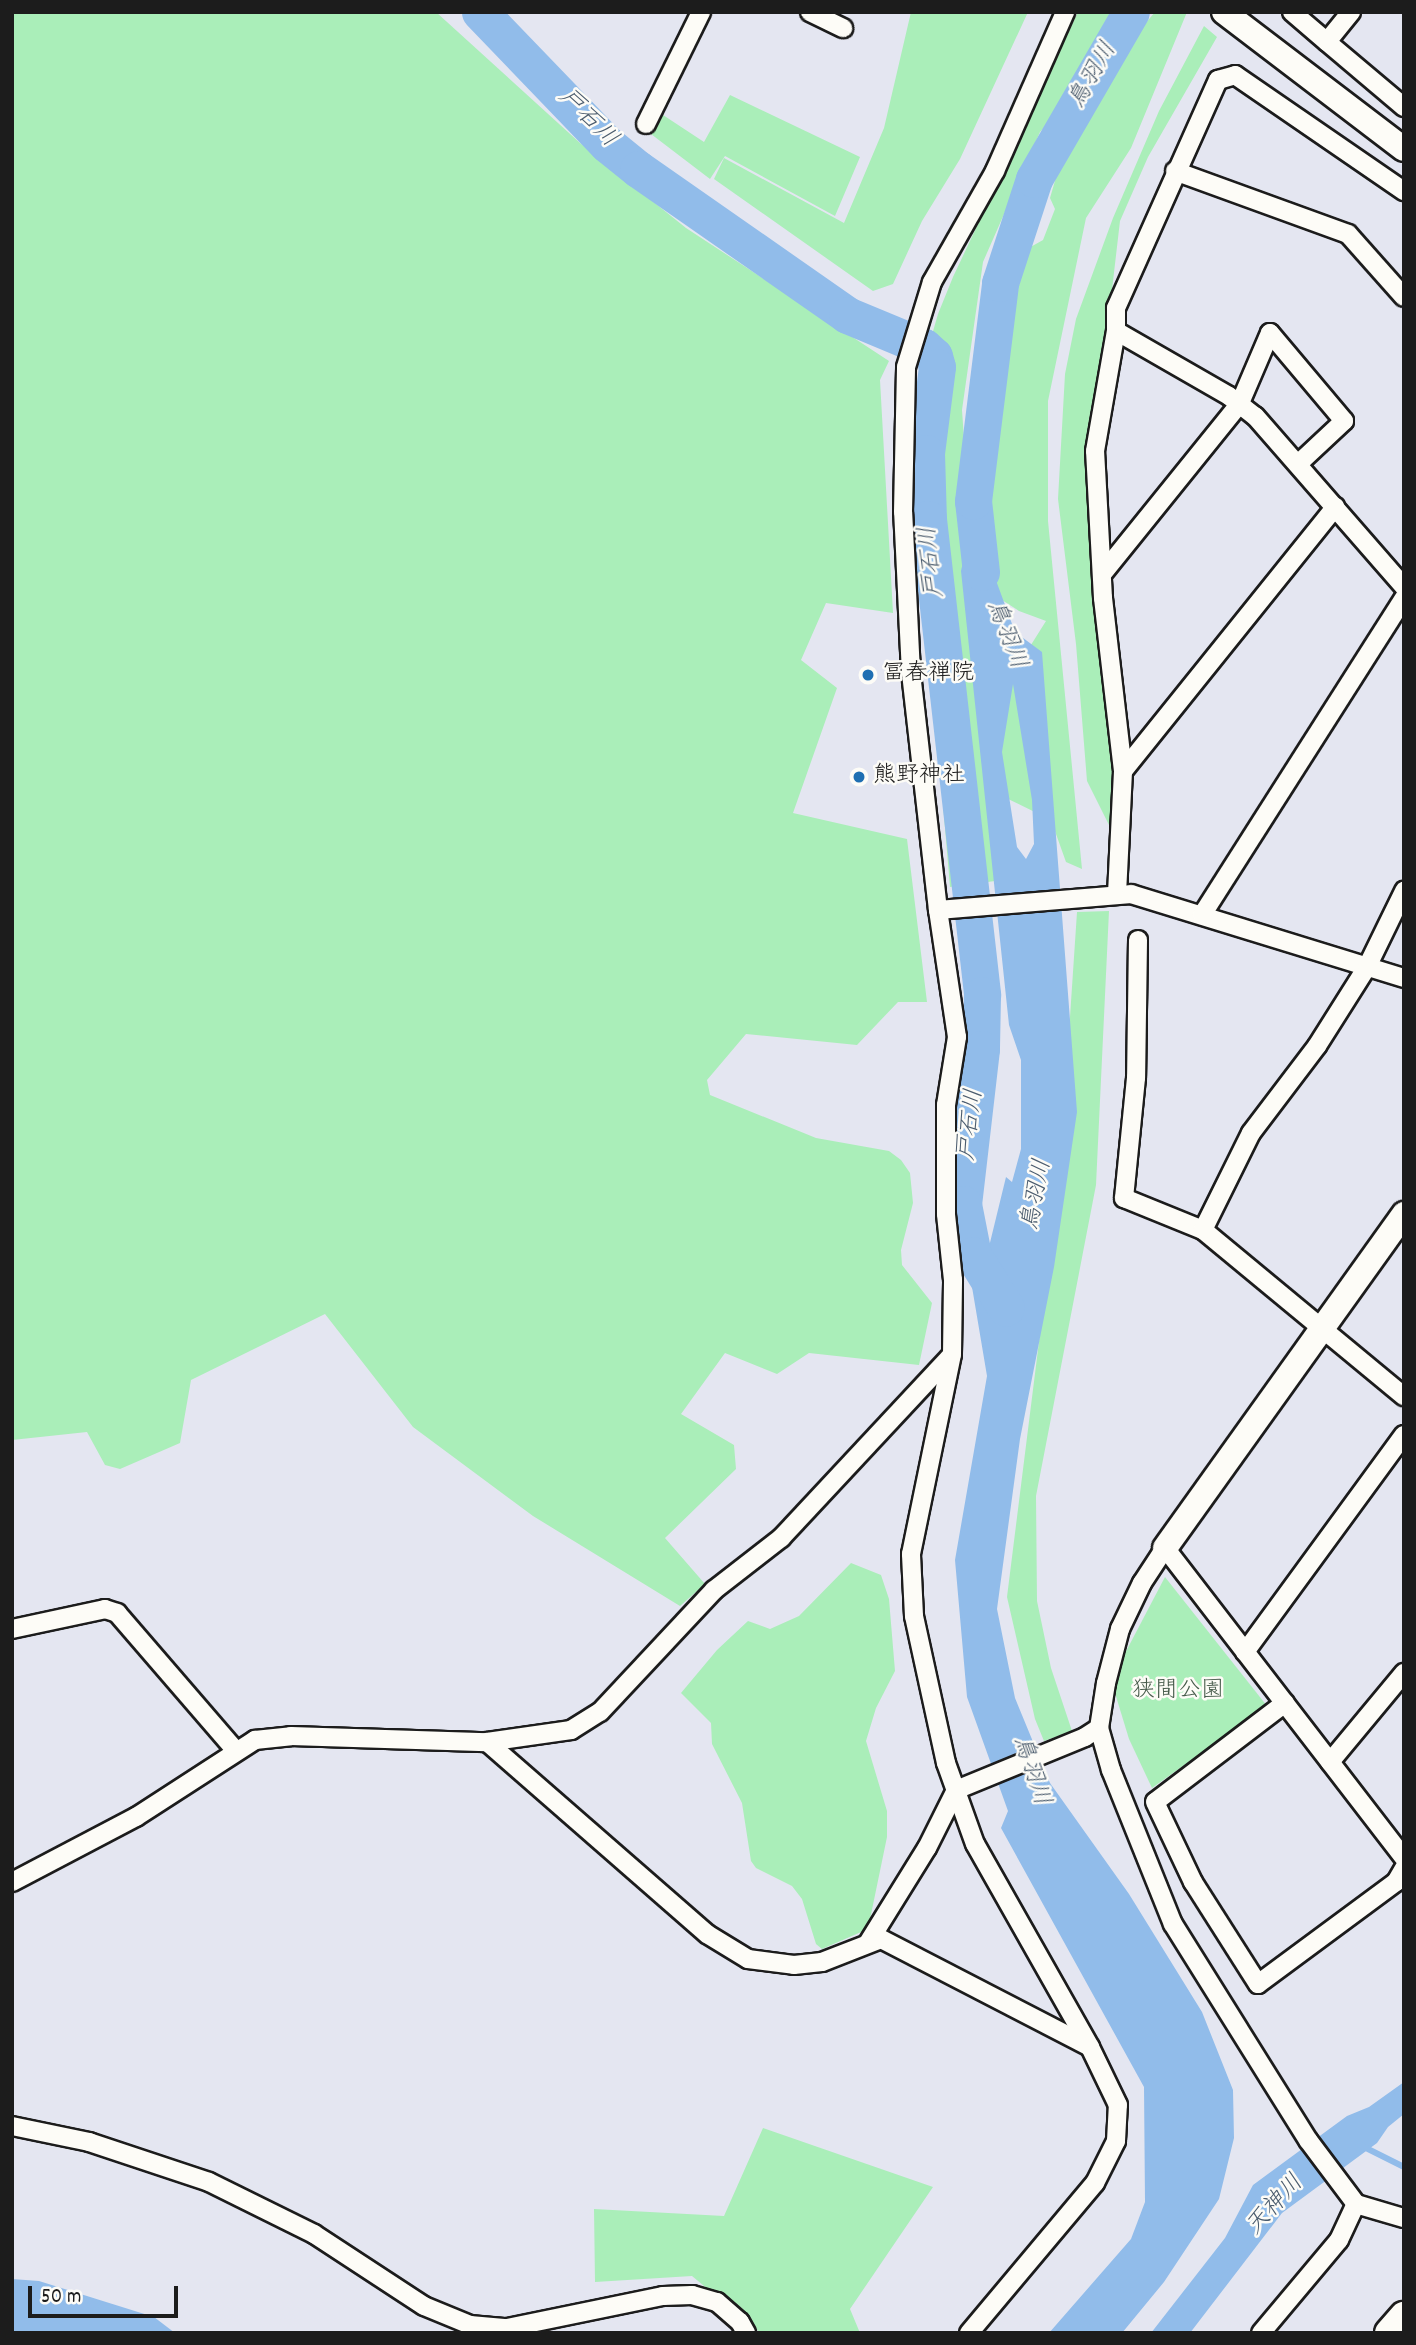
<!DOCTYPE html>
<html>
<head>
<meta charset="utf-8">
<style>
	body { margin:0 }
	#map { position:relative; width:1416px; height:2345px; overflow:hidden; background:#e4e6f1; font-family:Dekko,"Klee One",sans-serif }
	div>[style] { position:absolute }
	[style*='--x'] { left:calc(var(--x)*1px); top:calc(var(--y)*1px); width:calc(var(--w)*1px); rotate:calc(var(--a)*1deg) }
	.green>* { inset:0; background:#aaeeb9 }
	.water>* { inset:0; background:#91bcea }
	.stream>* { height:6px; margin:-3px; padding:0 3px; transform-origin:3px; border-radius:3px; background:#91bcea }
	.river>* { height:37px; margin:-18.5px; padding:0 18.5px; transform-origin:18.5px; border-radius:18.5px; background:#91bcea }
	.roads { filter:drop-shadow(2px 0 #1c1c1c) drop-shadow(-2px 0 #1c1c1c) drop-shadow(0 2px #1c1c1c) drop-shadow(0 -2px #1c1c1c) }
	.street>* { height:18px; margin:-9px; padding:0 9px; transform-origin:9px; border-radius:9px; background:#fdfcf7 }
	.secondary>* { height:24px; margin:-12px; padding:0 12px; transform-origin:12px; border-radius:12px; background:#fdfcf7 }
	.primary>* { height:28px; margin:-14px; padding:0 14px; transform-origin:14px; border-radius:14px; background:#fdfcf7 }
	.dots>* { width:19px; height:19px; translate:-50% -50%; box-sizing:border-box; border:4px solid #fdfcf7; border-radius:50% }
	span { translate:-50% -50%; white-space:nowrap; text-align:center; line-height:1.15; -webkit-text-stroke:5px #fdfcf7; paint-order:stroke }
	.poi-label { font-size:23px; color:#1c1c1c }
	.left { translate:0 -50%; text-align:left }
	.park-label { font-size:23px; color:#475b4b }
	.water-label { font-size:24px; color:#4b5c6e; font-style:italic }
	.frame { position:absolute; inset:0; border:14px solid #1c1c1c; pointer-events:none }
	.scale { position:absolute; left:28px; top:2286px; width:150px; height:32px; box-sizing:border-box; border:4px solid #1c1c1c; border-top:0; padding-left:9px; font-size:21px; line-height:24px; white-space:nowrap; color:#1c1c1c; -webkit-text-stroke:5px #fdfcf7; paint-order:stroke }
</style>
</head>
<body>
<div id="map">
	<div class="green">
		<div style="clip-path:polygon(12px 12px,436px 12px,580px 143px,686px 228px,889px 361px,880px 380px,893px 613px,826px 603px,801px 660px,837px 688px,793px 813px,907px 839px,927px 1002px,898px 1002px,857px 1045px,746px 1034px,707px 1080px,710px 1095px,816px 1138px,889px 1151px,901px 1160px,910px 1173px,913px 1203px,901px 1250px,902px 1265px,932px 1303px,919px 1365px,809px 1353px,777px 1374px,725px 1353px,681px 1414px,734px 1445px,736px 1469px,665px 1538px,705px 1584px,680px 1606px,533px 1516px,413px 1427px,325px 1314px,191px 1380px,180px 1443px,120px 1469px,105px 1465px,87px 1432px,12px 1440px)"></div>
		<div style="clip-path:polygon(911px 12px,1028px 12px,960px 159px,922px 221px,893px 284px,873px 291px,714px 179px,724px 158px,844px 223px,884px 128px)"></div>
		<div style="clip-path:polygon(1078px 12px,1120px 12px,1116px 21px,1120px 42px,1040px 132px,983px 262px,962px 410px,995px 881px,950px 887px,922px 556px,922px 369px,938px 314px,953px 277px)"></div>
		<div style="clip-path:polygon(1155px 12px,1187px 12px,1131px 148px,1086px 218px,1048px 401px,1048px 521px,1082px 869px,1066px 862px,1051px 820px,1004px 797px,994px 739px,999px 696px,1046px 621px,1019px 611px,991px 593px,987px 480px,1008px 336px,1027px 249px,1043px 240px,1055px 209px,1050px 198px,1077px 105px)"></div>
		<div style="clip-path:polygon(1204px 26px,1217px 37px,1148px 157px,1120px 221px,1110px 307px,1097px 375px,1095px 554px,1109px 741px,1118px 792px,1113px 833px,1087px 781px,1076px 644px,1058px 499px,1065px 374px,1076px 319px,1113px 218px,1159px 111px)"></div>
		<div style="clip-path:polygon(730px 95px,860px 157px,835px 216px,725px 156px,710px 179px,651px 134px,663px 115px,704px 142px)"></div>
		<div style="clip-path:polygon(1109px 911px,1096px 1185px,1036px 1496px,1037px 1601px,1051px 1668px,1072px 1731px,1044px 1741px,1035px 1719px,1007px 1597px,1059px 1182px,1077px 912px)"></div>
		<div style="clip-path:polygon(851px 1563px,881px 1575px,889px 1599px,895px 1671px,876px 1708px,866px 1741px,887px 1811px,887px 1837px,868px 1929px,822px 1949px,816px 1944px,802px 1899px,792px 1886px,756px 1868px,751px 1861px,742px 1803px,712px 1744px,711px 1723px,681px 1693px,717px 1650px,748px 1621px,770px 1629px,799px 1616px)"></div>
		<div style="clip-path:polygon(1165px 1577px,1267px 1706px,1152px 1788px,1129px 1739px,1111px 1680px)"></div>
		<div style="clip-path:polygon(763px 2128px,933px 2187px,850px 2309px,860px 2333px,761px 2333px,692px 2276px,595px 2282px,594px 2209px,724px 2216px)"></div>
	</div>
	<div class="water">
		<div style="clip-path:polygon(evenodd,973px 518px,1015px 632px,1042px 652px,1077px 1112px,1054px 1267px,1020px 1439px,997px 1609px,1015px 1698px,1050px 1783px,1129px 1894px,1202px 2012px,1233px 2090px,1234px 2138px,1219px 2199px,1164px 2282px,1122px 2333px,1049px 2333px,1131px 2239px,1145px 2202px,1144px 2087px,1001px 1828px,1008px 1811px,967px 1697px,955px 1560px,987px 1376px,971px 1281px,986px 1259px,1006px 1177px,1012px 1182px,1021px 1149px,1021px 1060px,1009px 1025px,961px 571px,973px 518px,1013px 684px,1032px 800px,1034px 844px,1026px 859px,1017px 847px,1002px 752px,1013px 684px)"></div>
		<div style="clip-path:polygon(1404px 2082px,1404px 2114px,1388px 2127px,1377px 2143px,1282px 2213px,1190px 2333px,1151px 2333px,1225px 2238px,1253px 2185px,1347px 2116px,1369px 2107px)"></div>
		<div style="clip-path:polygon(12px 2279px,39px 2281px,154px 2317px,175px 2333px,12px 2333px)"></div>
	</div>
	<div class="stream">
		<div style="--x:1362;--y:2146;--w:47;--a:26.6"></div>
	</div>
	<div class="river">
		<div style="--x:480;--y:12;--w:183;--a:46.1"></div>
		<div style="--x:607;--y:144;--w:40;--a:39"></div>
		<div style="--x:638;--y:169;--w:255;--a:34.9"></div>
		<div style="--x:847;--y:315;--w:83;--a:22.6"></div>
		<div style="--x:924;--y:347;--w:13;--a:42"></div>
		<div style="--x:934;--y:356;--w:11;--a:75"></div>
		<div style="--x:937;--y:367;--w:87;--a:97.3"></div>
		<div style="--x:926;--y:453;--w:66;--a:88.3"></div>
		<div style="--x:928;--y:519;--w:479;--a:83.5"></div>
		<div style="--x:982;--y:995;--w:54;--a:91.1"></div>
		<div style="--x:981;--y:1049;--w:156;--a:96.6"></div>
		<div style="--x:963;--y:1204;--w:52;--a:78.9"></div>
		<div style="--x:973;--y:1255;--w:62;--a:58.1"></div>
		<div style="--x:981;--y:572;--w:71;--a:-96.4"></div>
		<div style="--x:973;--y:501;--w:220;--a:-82.9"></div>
		<div style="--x:1000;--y:283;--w:109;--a:-71.9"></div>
		<div style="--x:1034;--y:179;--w:193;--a:-59.9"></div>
	</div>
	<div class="roads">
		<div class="street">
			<div style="--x:810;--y:12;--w:37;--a:26"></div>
			<div style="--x:1292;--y:12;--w:46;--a:40.6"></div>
			<div style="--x:1351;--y:12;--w:38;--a:129"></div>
			<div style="--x:1327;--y:42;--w:101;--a:40.2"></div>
			<div style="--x:646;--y:124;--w:125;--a:-63.8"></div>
			<div style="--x:1175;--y:171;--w:184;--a:20"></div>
			<div style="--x:1348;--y:234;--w:84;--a:48.4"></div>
			<div style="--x:1116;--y:331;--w:130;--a:29.9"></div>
			<div style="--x:1229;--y:396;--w:33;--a:38"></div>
			<div style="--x:1255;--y:416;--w:227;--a:48.9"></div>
			<div style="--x:1103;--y:573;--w:218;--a:-51.1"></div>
			<div style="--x:1240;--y:403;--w:76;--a:-66.8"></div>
			<div style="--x:1270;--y:333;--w:115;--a:49.9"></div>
			<div style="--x:1344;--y:421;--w:63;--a:136.9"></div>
			<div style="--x:1123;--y:771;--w:339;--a:-51.2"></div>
			<div style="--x:1117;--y:894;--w:123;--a:-87.2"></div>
			<div style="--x:1123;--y:771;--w:174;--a:-96.6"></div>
			<div style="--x:1103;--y:598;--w:147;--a:-93.1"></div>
			<div style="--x:1095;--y:451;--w:122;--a:-80.1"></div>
			<div style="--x:1116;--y:331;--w:23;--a:-90"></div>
			<div style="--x:1116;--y:308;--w:250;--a:-65.9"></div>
			<div style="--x:1218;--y:80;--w:18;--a:-16"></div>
			<div style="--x:1235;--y:75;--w:205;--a:34.5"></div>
			<div style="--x:938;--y:910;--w:194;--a:-4.7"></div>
			<div style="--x:1131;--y:894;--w:286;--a:17.1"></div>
			<div style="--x:1202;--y:915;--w:376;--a:-57.5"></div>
			<div style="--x:1138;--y:940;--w:138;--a:90.8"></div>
			<div style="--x:1136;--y:1078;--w:121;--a:95.7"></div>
			<div style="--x:1124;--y:1198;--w:85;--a:22.1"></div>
			<div style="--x:1203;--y:1230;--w:261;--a:39.6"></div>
			<div style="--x:1203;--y:1230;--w:108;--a:-63.7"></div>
			<div style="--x:1251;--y:1133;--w:109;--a:-52.8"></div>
			<div style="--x:1317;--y:1046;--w:93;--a:-57.7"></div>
			<div style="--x:1367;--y:967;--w:85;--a:-64"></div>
			<div style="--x:12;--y:1629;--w:95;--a:-12.1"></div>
			<div style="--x:105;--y:1609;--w:13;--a:18"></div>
			<div style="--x:117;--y:1613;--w:182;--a:49.2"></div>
			<div style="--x:1245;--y:1652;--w:269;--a:-53.8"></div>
			<div style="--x:1285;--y:1703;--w:163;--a:142.7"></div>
			<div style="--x:1155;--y:1802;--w:89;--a:64.6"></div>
			<div style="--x:1193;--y:1882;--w:121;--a:57.5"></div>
			<div style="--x:1258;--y:1984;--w:172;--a:-36.5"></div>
			<div style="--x:1396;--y:1882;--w:16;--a:-60"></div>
			<div style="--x:487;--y:1742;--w:292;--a:41.1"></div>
			<div style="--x:707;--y:1934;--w:48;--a:31.4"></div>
			<div style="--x:748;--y:1959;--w:46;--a:7.4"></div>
			<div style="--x:794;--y:1965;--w:28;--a:-6"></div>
			<div style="--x:822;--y:1962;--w:63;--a:-21.3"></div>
			<div style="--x:881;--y:1939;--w:235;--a:27.3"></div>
			<div style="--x:1330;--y:1762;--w:116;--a:-50.3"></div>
			<div style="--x:1404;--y:1858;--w:391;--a:-127.6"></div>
			<div style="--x:1165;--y:1548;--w:42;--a:123.3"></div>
			<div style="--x:1142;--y:1583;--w:51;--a:115.6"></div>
			<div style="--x:1120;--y:1629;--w:56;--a:104.5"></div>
			<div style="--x:1106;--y:1683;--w:46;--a:98.8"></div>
			<div style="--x:1099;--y:1728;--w:44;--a:74.1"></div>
			<div style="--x:1111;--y:1770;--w:166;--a:68.1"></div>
			<div style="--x:1173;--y:1924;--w:255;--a:58"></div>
			<div style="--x:1308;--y:2140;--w:80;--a:53.1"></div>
			<div style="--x:1356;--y:2204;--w:50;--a:16.3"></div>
			<div style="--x:12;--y:1882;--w:140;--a:-27.7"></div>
			<div style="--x:136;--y:1817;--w:142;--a:-32.9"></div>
			<div style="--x:255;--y:1740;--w:36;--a:-6"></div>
			<div style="--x:291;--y:1736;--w:196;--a:1.8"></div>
			<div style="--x:487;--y:1742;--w:85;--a:-8.1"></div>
			<div style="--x:571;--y:1730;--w:34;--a:-32"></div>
			<div style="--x:600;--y:1712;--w:167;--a:-46.9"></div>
			<div style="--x:714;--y:1590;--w:85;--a:-37.8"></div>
			<div style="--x:781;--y:1538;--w:249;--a:-47"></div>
			<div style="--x:868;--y:1943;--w:112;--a:-58.2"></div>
			<div style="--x:927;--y:1848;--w:65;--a:-63.4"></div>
			<div style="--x:956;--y:1790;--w:139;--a:-22.3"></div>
			<div style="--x:1085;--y:1737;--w:17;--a:-33"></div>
			<div style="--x:12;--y:2126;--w:79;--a:11.7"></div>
			<div style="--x:89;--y:2142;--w:126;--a:18.4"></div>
			<div style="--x:209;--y:2182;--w:117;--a:26.3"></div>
			<div style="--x:314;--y:2234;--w:131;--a:33.2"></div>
			<div style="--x:424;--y:2306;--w:50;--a:22.4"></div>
			<div style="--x:470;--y:2325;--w:37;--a:5"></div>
			<div style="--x:507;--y:2328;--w:159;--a:-11.6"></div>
			<div style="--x:663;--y:2296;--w:29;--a:-2"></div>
			<div style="--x:692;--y:2295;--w:26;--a:16"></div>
			<div style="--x:717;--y:2302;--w:30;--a:41"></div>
			<div style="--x:740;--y:2322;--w:13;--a:61"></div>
			<div style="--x:969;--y:2333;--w:196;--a:-50"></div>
			<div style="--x:1095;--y:2183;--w:47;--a:-63.4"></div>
			<div style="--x:1116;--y:2141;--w:36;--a:-87"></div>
			<div style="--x:1118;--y:2105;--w:64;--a:-115.8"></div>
			<div style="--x:1090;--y:2047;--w:233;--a:-119.5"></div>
			<div style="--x:975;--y:1844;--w:86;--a:-109.7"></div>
			<div style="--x:946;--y:1763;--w:150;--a:-102.3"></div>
			<div style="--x:914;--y:1616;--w:62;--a:-92.8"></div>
			<div style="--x:911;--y:1554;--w:204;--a:-78.4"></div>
			<div style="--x:952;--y:1354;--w:74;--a:-89.2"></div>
			<div style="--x:953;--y:1280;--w:66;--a:-96.1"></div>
			<div style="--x:946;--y:1214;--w:109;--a:-90"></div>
			<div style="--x:946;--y:1105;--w:69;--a:-80.8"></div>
			<div style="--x:957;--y:1037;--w:128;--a:-98.5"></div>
			<div style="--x:938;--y:910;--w:239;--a:-96.5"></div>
			<div style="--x:911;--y:673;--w:161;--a:-92.8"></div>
			<div style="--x:903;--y:512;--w:145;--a:-88.8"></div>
			<div style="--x:906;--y:367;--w:89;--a:-73"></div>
			<div style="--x:932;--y:282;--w:128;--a:-60.4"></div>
			<div style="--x:995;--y:171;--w:174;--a:-66.2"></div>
			<div style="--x:1261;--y:2333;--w:121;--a:-50"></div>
			<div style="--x:1339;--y:2240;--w:40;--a:-65"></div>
		</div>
		<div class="secondary">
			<div style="--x:1224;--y:12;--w:226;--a:37.3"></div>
			<div style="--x:1165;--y:1548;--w:411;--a:-54.4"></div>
		</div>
		<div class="primary">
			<div style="--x:1389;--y:2333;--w:23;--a:-49"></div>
		</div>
	</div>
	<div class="dots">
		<div style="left:868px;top:675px;background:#1f6fb2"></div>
		<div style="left:859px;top:777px;background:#1f6fb2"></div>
	</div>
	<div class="poi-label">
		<span class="left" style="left:882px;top:675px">冨春禅院</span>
		<span class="left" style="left:873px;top:777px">熊野神社</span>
	</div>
	<div class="park-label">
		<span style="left:1178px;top:1692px">狭間公園</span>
	</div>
	<div class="water-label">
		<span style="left:1094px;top:76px;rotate:-60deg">鳥羽川</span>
		<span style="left:587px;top:119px;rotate:45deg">戸石川</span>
		<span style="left:933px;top:562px;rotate:-96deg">戸石川</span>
		<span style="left:1005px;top:635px;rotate:69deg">鳥羽川</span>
		<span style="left:972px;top:1125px;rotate:-83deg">戸石川</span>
		<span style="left:1038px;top:1195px;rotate:-79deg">鳥羽川</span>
		<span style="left:1030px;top:1771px;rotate:72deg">鳥羽川</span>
		<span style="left:1276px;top:2206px;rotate:-48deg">天神川</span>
	</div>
	<div class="frame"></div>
	<div class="scale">50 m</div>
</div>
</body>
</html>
